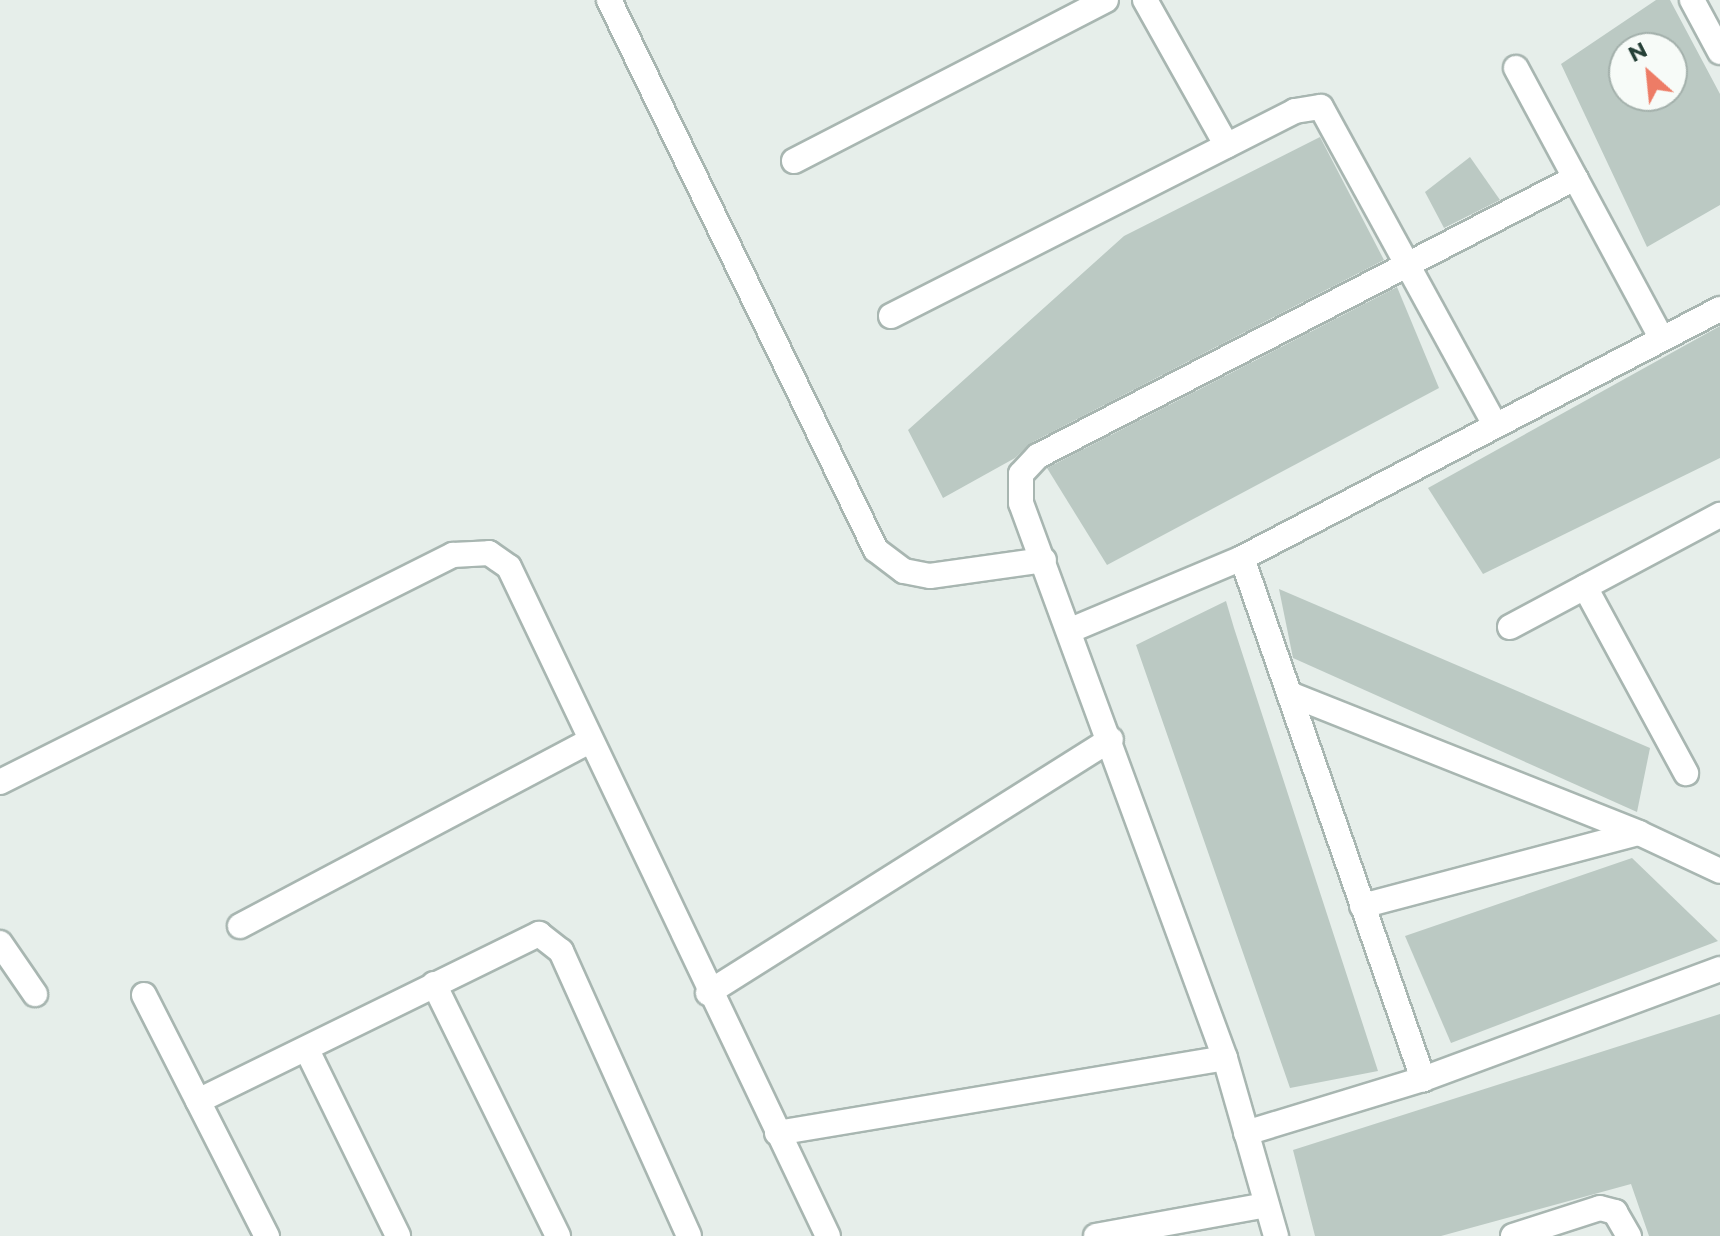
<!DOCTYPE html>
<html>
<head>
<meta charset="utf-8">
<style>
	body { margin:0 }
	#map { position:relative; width:1720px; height:1236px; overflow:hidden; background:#e6eeea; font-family:Montserrat,sans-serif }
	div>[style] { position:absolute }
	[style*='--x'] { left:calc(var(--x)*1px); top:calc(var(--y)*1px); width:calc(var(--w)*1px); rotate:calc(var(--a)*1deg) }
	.building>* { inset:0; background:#bbc9c3 }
	.roads { filter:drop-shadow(2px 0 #a8b6b1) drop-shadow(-2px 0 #a8b6b1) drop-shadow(0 2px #a8b6b1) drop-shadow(0 -2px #a8b6b1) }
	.minor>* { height:24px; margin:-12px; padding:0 12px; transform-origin:12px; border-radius:12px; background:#fff }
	span { translate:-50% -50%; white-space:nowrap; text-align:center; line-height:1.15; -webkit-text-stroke:8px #f7fbf8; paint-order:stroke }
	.north { position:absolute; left:1608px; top:32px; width:80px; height:80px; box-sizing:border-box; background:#f7fbf8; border:2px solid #a3b0ab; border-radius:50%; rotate:333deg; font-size:22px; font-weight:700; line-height:32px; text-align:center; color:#254037 }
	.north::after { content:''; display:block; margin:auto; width:28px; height:36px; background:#ed7c66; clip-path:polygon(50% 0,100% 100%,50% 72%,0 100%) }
</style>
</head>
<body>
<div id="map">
	<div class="building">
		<div style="clip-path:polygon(evenodd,1656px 0,1670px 0,1720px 94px,1720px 205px,1647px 247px,1561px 64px,1656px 0,1624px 48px,1672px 48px,1672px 96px,1624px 96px,1624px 48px)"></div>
		<div style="clip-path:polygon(1320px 137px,1384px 260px,1031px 443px,1015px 458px,943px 498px,908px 430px,1124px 236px)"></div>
		<div style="clip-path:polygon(1470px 157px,1500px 200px,1444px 228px,1425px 192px)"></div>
		<div style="clip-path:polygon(1397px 287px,1439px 388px,1107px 565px,1047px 468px)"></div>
		<div style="clip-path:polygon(1720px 326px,1720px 458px,1483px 574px,1428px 488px)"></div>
		<div style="clip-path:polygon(1279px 589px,1650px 748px,1637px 812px,1293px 658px)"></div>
		<div style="clip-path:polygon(1226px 601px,1234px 628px,1378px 1071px,1290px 1088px,1136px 645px)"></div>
		<div style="clip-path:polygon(1632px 858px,1718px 941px,1451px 1043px,1405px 936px)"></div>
		<div style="clip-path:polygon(1720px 1014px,1720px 1236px,1649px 1236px,1631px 1184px,1441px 1236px,1315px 1236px,1293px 1150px)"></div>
	</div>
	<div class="roads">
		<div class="minor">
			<div style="--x:609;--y:0;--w:611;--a:64.11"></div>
			<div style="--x:876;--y:550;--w:35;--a:37"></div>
			<div style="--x:904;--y:571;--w:26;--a:11"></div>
			<div style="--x:930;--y:576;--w:115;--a:-8"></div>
			<div style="--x:1145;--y:0;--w:167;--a:60.7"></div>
			<div style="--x:1692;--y:0;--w:59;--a:61.7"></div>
			<div style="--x:1516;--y:68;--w:306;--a:61.7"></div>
			<div style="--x:794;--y:161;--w:351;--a:-27.3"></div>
			<div style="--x:891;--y:316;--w:453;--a:-26.9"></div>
			<div style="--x:1295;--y:111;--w:26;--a:-9"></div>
			<div style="--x:1321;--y:107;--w:362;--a:61.3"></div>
			<div style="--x:1242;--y:558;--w:552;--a:70.84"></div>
			<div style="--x:1585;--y:587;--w:212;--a:61.5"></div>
			<div style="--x:1510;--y:627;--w:238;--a:-28.1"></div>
			<div style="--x:1071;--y:630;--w:186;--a:-22.8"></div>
			<div style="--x:1242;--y:558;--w:539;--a:-27.52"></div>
			<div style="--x:1290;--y:694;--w:376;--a:21.7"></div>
			<div style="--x:1639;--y:833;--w:89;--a:25.1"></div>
			<div style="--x:0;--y:782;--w:507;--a:-26.62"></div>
			<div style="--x:453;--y:555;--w:36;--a:-3"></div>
			<div style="--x:489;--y:553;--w:24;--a:35"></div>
			<div style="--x:509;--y:567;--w:741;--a:64.51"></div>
			<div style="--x:1362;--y:906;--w:286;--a:-14.8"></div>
			<div style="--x:240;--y:926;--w:394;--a:-27.9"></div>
			<div style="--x:0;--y:943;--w:62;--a:55.5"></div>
			<div style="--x:434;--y:984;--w:281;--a:63.8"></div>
			<div style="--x:708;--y:993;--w:476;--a:-32.2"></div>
			<div style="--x:144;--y:995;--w:271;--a:63"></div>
			<div style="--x:307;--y:1050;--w:207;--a:63.9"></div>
			<div style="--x:198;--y:1101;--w:380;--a:-26.1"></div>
			<div style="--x:539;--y:934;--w:28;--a:38"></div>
			<div style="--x:561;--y:951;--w:312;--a:65.8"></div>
			<div style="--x:777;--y:1133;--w:454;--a:-9.5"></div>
			<div style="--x:1246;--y:1133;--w:185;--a:-17"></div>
			<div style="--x:1423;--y:1079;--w:317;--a:-20.3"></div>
			<div style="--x:1096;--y:1236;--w:173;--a:-10.3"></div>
			<div style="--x:1276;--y:1236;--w:185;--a:-106"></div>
			<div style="--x:1225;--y:1058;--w:591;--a:-110.18"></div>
			<div style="--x:1021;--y:503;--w:29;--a:-90"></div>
			<div style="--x:1021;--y:474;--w:25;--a:-47"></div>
			<div style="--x:1038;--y:456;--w:605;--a:-27.37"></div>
			<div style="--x:1513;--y:1236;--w:91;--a:-17.8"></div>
			<div style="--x:1600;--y:1208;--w:16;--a:15"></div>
			<div style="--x:1615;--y:1212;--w:28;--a:60"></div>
		</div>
	</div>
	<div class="north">N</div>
</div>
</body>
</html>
